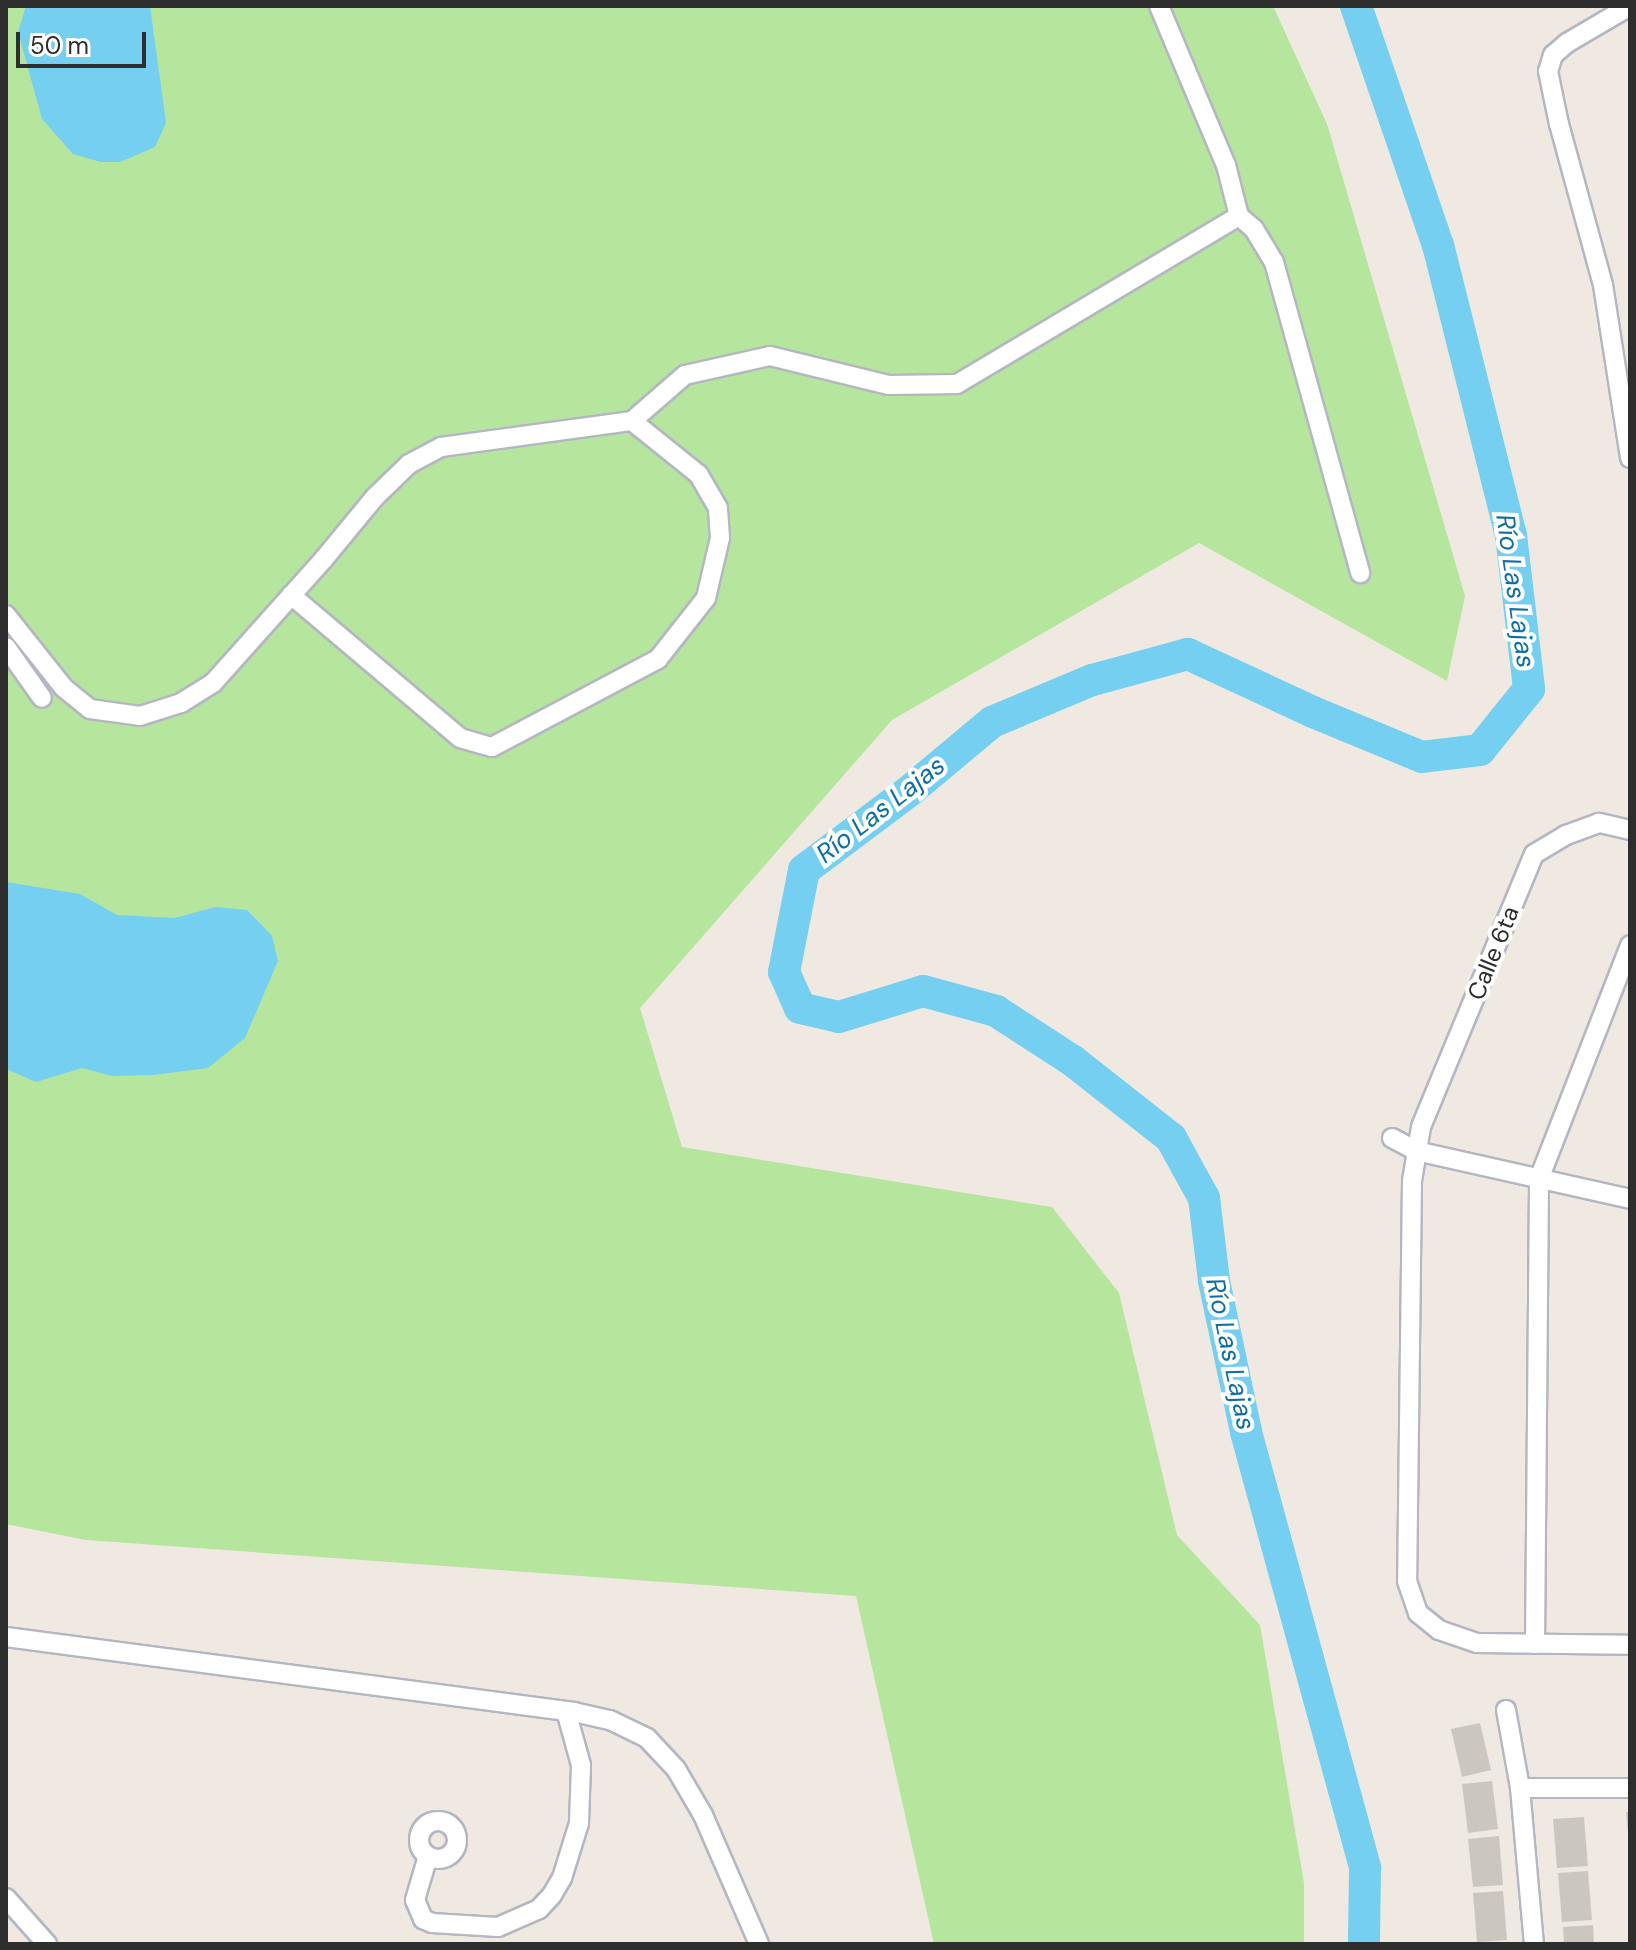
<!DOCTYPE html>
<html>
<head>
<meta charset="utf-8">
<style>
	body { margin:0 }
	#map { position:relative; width:1636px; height:1950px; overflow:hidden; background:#efe9e1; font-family:"DM Sans",sans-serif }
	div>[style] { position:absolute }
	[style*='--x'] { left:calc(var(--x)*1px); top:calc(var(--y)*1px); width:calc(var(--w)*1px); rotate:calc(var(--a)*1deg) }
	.green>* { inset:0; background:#b6e59e }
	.water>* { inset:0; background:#75cff0 }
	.river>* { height:32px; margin:-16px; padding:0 16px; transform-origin:16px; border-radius:16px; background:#75cff0 }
	.building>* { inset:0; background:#cbc7bf }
	.roads { filter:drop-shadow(2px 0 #b4b7c1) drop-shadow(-2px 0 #b4b7c1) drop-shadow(0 2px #b4b7c1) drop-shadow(0 -2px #b4b7c1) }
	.minor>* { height:18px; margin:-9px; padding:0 9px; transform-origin:9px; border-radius:9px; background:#fff }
	.minor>.ring { margin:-9px; padding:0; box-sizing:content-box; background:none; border:18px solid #fff; border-radius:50% }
	span { translate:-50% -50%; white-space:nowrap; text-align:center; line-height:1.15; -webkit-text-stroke:8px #fff; paint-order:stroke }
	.street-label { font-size:24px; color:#2e2e2e }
	.water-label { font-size:26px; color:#0d6fa3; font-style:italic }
	.frame { position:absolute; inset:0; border:8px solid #2e2e2e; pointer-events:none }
	.scale { position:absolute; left:16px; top:32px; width:130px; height:36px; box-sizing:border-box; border:4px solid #2e2e2e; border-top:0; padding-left:10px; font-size:24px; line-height:28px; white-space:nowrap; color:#2e2e2e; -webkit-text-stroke:6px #fff; paint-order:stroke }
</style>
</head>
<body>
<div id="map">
	<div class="green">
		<div style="clip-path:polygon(6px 6px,1273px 6px,1327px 124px,1465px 596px,1447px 681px,1199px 543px,892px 720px,640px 1008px,682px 1147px,1052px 1207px,1119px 1293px,1177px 1535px,1260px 1625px,1304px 1883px,1304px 1944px,934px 1944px,856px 1596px,86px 1540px,6px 1524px)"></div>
	</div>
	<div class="water">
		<div style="clip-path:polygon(26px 6px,150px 6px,166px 123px,155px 147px,120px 162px,101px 162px,73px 154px,42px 119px,18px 32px)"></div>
		<div style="clip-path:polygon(6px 882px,80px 894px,117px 915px,175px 918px,215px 907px,247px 910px,272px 936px,278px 961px,245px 1038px,208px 1068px,153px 1075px,112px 1076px,82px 1068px,36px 1082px,6px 1069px)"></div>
	</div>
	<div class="river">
		<div style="--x:1356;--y:6;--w:253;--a:71.1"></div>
		<div style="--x:1438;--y:245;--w:299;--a:75.9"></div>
		<div style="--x:1511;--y:535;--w:155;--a:83.3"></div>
		<div style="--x:1529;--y:689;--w:78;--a:128.8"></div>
		<div style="--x:1480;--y:750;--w:58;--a:173.1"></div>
		<div style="--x:1422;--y:757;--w:118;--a:-157.6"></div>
		<div style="--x:1313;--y:712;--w:138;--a:-155.1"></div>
		<div style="--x:1188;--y:654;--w:99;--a:164.8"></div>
		<div style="--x:1092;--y:680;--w:108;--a:157.2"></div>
		<div style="--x:992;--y:722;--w:104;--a:140.1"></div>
		<div style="--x:912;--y:789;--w:135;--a:143.1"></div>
		<div style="--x:804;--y:870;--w:104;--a:101.1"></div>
		<div style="--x:784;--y:972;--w:39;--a:66"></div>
		<div style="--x:800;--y:1008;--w:40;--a:13"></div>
		<div style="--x:839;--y:1017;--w:88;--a:-17.2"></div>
		<div style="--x:923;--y:991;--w:76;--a:15.3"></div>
		<div style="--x:996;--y:1011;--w:92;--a:33"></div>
		<div style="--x:1073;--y:1061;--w:125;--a:38.2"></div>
		<div style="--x:1171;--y:1138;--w:68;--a:61.2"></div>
		<div style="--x:1204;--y:1198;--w:84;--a:83.1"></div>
		<div style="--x:1214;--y:1281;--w:154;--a:78"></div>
		<div style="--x:1246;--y:1432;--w:452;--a:74.7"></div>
		<div style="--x:1365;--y:1868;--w:76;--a:90.8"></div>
	</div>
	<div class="building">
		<div style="clip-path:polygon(1480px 1723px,1491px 1770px,1462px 1777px,1451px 1729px)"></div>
		<div style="clip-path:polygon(1492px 1781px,1498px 1829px,1468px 1833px,1462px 1784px)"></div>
		<div style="clip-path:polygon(1626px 1812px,1630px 1812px,1630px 1832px,1628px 1832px)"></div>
		<div style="clip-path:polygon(1584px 1817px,1588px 1866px,1557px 1868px,1553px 1819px)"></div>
		<div style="clip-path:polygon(1499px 1836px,1503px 1885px,1473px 1887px,1468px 1839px)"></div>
		<div style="clip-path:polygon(1588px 1871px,1592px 1920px,1562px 1922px,1558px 1873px)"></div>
		<div style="clip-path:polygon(1503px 1891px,1507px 1940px,1477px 1942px,1473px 1893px)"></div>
		<div style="clip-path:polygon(1593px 1925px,1594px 1944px,1564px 1944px,1563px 1927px)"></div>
	</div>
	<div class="roads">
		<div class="minor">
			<div style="--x:1159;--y:6;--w:173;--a:67.2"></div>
			<div style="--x:1226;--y:165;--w:53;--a:75.7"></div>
			<div style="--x:1239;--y:216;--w:20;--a:41"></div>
			<div style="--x:1254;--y:229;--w:39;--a:59"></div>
			<div style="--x:1274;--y:262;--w:323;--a:74.5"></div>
			<div style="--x:1630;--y:6;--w:73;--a:149.6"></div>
			<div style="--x:1567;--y:43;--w:18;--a:139"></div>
			<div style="--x:1553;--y:55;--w:17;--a:107"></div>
			<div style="--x:1548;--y:71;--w:54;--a:78.3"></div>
			<div style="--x:1559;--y:124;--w:167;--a:74.7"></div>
			<div style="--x:1603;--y:285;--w:175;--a:81.1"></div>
			<div style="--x:291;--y:595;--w:221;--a:40.2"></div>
			<div style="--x:460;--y:738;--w:33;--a:16"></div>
			<div style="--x:492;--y:747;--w:188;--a:-27.9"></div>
			<div style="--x:658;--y:659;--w:78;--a:-51.8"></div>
			<div style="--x:706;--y:598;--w:62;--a:-76.9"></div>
			<div style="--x:720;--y:538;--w:30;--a:-94"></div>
			<div style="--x:718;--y:508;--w:39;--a:-120"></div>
			<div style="--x:698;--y:474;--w:85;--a:-141.2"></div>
			<div style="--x:6;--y:615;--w:93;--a:51.5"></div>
			<div style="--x:64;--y:688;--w:33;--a:39"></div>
			<div style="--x:90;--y:709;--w:50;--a:8"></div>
			<div style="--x:140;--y:716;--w:43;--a:-17.6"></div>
			<div style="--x:181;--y:703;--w:38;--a:-32"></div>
			<div style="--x:213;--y:683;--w:165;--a:-48.2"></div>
			<div style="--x:323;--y:560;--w:82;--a:-50.5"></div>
			<div style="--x:375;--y:497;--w:47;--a:-44.1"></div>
			<div style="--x:409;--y:464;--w:36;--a:-28"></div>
			<div style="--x:441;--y:447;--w:193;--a:-7.8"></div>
			<div style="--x:632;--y:421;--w:70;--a:-41"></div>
			<div style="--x:685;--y:375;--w:87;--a:-12.6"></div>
			<div style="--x:770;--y:356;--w:122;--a:13.7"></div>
			<div style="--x:889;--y:385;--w:68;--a:-0.8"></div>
			<div style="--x:957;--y:384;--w:328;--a:-30.8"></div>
			<div style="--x:6;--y:647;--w:62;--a:54.8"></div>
			<div style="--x:1630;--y:830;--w:32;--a:-167"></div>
			<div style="--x:1599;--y:823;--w:35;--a:160"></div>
			<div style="--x:1566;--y:835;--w:37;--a:149"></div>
			<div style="--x:1534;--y:854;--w:295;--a:112.5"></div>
			<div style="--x:1421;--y:1127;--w:55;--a:99.5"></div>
			<div style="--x:1412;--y:1181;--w:400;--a:90.7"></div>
			<div style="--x:1407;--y:1581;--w:34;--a:71"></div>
			<div style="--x:1418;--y:1613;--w:27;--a:39"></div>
			<div style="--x:1439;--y:1630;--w:40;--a:18.9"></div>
			<div style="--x:1477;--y:1643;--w:153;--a:0.7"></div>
			<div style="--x:1392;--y:1138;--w:27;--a:28"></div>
			<div style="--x:1416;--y:1151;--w:219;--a:12.6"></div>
			<div style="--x:6;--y:1637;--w:573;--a:7.52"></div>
			<div style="--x:574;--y:1712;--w:37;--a:13"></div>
			<div style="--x:610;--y:1720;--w:41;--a:25.9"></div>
			<div style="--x:647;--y:1738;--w:42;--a:46.9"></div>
			<div style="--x:676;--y:1769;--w:53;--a:59.6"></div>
			<div style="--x:703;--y:1815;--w:141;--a:66.5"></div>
			<div style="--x:1535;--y:1644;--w:465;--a:-89.5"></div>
			<div style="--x:1539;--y:1179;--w:251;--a:-68.7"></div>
			<div style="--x:1506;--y:1710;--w:79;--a:79.8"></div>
			<div style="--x:1520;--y:1788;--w:157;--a:84.9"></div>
			<div style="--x:1520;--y:1788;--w:110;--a:0"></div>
			<div class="ring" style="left:419px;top:1821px;width:20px;height:20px"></div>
			<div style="--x:428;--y:1856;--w:46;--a:106.5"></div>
			<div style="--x:415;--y:1900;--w:21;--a:67"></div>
			<div style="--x:423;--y:1919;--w:10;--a:24"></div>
			<div style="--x:432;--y:1923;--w:66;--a:3.5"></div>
			<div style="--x:498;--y:1927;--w:45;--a:-23.7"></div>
			<div style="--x:539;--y:1909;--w:19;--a:-47"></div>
			<div style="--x:552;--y:1895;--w:20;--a:-60"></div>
			<div style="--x:562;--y:1878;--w:58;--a:-72.8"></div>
			<div style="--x:579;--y:1823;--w:58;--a:-88"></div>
			<div style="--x:581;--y:1765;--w:56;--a:-105.5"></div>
			<div style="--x:6;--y:1898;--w:62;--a:48.3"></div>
		</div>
	</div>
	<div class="street-label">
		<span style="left:1493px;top:953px;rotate:-68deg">Calle 6ta</span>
	</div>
	<div class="water-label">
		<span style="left:1515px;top:591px;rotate:82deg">Río Las Lajas</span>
		<span style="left:881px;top:810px;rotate:-38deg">Río Las Lajas</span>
		<span style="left:1230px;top:1354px;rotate:78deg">Río Las Lajas</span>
	</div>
	<div class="frame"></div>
	<div class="scale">50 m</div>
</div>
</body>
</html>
